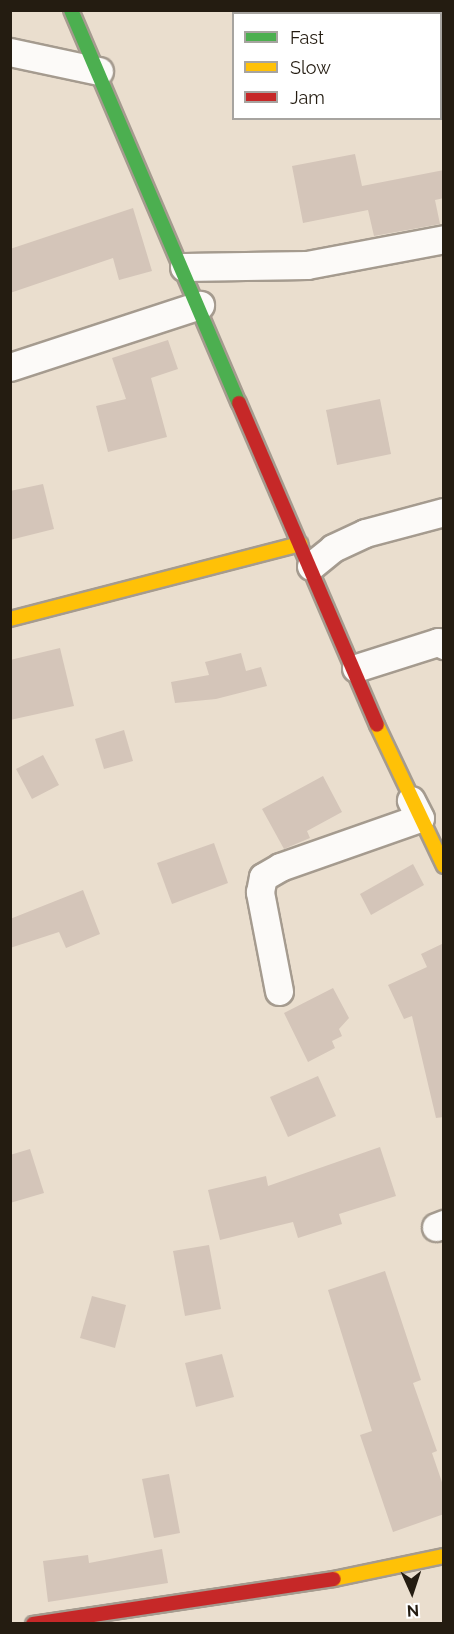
<!DOCTYPE html>
<html>
<head>
<meta charset="utf-8">
<style>
	body { margin:0 }
	#map { position:relative; width:454px; height:1634px; overflow:hidden; background:#eadece; font-family:Raleway,sans-serif }
	div>[style] { position:absolute }
	[style*='--x'] { left:calc(var(--x)*1px); top:calc(var(--y)*1px); width:calc(var(--w)*1px); rotate:calc(var(--a)*1deg) }
	.building>* { inset:0; background:#d4c5b9 }
	.roads { filter:drop-shadow(2px 0 #a59b8f) drop-shadow(-2px 0 #a59b8f) drop-shadow(0 2px #a59b8f) drop-shadow(0 -2px #a59b8f) }
	.street>* { height:27px; margin:-13.5px; padding:0 13.5px; transform-origin:13.5px; border-radius:13.5px; background:#fcfaf8 }
	.fast>* { height:14px; margin:-7px; padding:0 7px; transform-origin:7px; border-radius:7px; background:#4caf50 }
	.slow>* { height:14px; margin:-7px; padding:0 7px; transform-origin:7px; border-radius:7px; background:#ffc107 }
	.jam>* { height:14px; margin:-7px; padding:0 7px; transform-origin:7px; border-radius:7px; background:#c62828 }
	span { translate:-50% -50%; white-space:nowrap; text-align:center; line-height:1.15; -webkit-text-stroke:6px #fff; paint-order:stroke }
	.frame { position:absolute; inset:0; border:12px solid #241c11; pointer-events:none }
	.legend { position:absolute; left:232px; top:12px; width:210px; height:108px; box-sizing:border-box; background:#fff; border:2px solid #a7a4a0; margin:0; padding:8px 10px; list-style:none; font-size:18px; color:#241c11 }
	.legend li { display:flex; align-items:center; gap:12px; height:30px }
	.legend b { width:30px; border:2px solid #a7a4a0 }
	.north { position:absolute; left:382px; top:1562px; width:60px; height:60px; -webkit-text-stroke:4px #fff; paint-order:stroke; rotate:177deg; font-size:16px; font-weight:700; line-height:24px; text-align:center; color:#241c11 }
	.north::after { content:''; display:block; margin:auto; width:21px; height:27px; background:#241c11; clip-path:polygon(50% 0,100% 100%,50% 72%,0 100%) }
</style>
</head>
<body>
<div id="map">
	<div class="building">
		<div style="clip-path:polygon(355px 154px,362px 186px,444px 170px,444px 198px,435px 200px,440px 224px,374px 236px,368px 210px,303px 223px,292px 166px)"></div>
		<div style="clip-path:polygon(133px 208px,152px 271px,119px 280px,113px 258px,10px 293px,10px 249px)"></div>
		<div style="clip-path:polygon(168px 340px,178px 369px,151px 378px,167px 437px,108px 452px,96px 406px,126px 399px,112px 358px)"></div>
		<div style="clip-path:polygon(380px 399px,391px 454px,337px 465px,326px 410px)"></div>
		<div style="clip-path:polygon(43px 484px,54px 529px,10px 540px,10px 491px)"></div>
		<div style="clip-path:polygon(60px 648px,74px 706px,10px 720px,10px 660px)"></div>
		<div style="clip-path:polygon(241px 653px,246px 671px,261px 667px,267px 686px,216px 699px,175px 703px,171px 682px,209px 675px,205px 662px)"></div>
		<div style="clip-path:polygon(124px 730px,133px 761px,104px 769px,95px 739px)"></div>
		<div style="clip-path:polygon(43px 755px,59px 785px,32px 799px,16px 769px)"></div>
		<div style="clip-path:polygon(323px 776px,342px 812px,307px 831px,310px 838px,284px 849px,262px 809px)"></div>
		<div style="clip-path:polygon(214px 843px,228px 883px,172px 904px,157px 863px)"></div>
		<div style="clip-path:polygon(413px 864px,424px 885px,371px 915px,360px 894px)"></div>
		<div style="clip-path:polygon(83px 890px,100px 934px,66px 948px,59px 932px,10px 948px,10px 919px)"></div>
		<div style="clip-path:polygon(444px 943px,444px 1117px,436px 1118px,412px 1016px,404px 1019px,388px 985px,427px 967px,421px 954px)"></div>
		<div style="clip-path:polygon(333px 988px,349px 1018px,339px 1029px,342px 1036px,332px 1041px,335px 1048px,308px 1062px,284px 1013px)"></div>
		<div style="clip-path:polygon(318px 1076px,336px 1116px,288px 1137px,270px 1097px)"></div>
		<div style="clip-path:polygon(380px 1147px,396px 1196px,339px 1214px,342px 1224px,298px 1238px,293px 1222px,220px 1240px,208px 1190px,266px 1176px,268px 1186px)"></div>
		<div style="clip-path:polygon(30px 1149px,44px 1193px,10px 1203px,10px 1155px)"></div>
		<div style="clip-path:polygon(209px 1245px,221px 1309px,185px 1316px,173px 1251px)"></div>
		<div style="clip-path:polygon(385px 1271px,421px 1380px,413px 1383px,437px 1451px,432px 1453px,444px 1488px,444px 1514px,393px 1532px,360px 1435px,372px 1431px,328px 1290px)"></div>
		<div style="clip-path:polygon(92px 1296px,126px 1305px,115px 1348px,80px 1338px)"></div>
		<div style="clip-path:polygon(222px 1354px,234px 1397px,196px 1407px,185px 1363px)"></div>
		<div style="clip-path:polygon(169px 1474px,180px 1533px,154px 1538px,142px 1479px)"></div>
		<div style="clip-path:polygon(162px 1549px,168px 1583px,48px 1602px,43px 1561px,88px 1555px,89px 1563px)"></div>
	</div>
	<div class="roads">
		<div class="street">
			<div style="--x:10;--y:52;--w:91;--a:12.1"></div>
			<div style="--x:184;--y:267;--w:123;--a:-0.9"></div>
			<div style="--x:307;--y:265;--w:139;--a:-10.7"></div>
			<div style="--x:10;--y:367;--w:200;--a:-18.1"></div>
			<div style="--x:311;--y:566;--w:28;--a:-39"></div>
			<div style="--x:333;--y:548;--w:35;--a:-25"></div>
			<div style="--x:365;--y:533;--w:82;--a:-14.9"></div>
			<div style="--x:356;--y:668;--w:86;--a:-17.6"></div>
			<div style="--x:438;--y:642;--w:7;--a:27"></div>
			<div style="--x:279;--y:991;--w:101;--a:-100.9"></div>
			<div style="--x:260;--y:892;--w:15;--a:-79"></div>
			<div style="--x:263;--y:877;--w:20;--a:-30"></div>
			<div style="--x:280;--y:867;--w:148;--a:-19.3"></div>
			<div style="--x:420;--y:818;--w:20;--a:-117"></div>
			<div style="--x:436;--y:1227;--w:9;--a:-21"></div>
		</div>
		<div class="fast">
			<div style="--x:71;--y:10;--w:427;--a:66.9"></div>
		</div>
		<div class="slow">
			<div style="--x:10;--y:619;--w:300;--a:-14.5"></div>
			<div style="--x:377;--y:725;--w:156;--a:64.6"></div>
			<div style="--x:334;--y:1579;--w:112;--a:-11.8"></div>
		</div>
		<div class="jam">
			<div style="--x:239;--y:403;--w:350;--a:66.8"></div>
			<div style="--x:33;--y:1624;--w:304;--a:-8.5"></div>
		</div>
	</div>
	<div class="frame"></div>
	<ul class="legend">
	<li><b style="height:8px;background:#4caf50"></b>Fast</li>
	<li><b style="height:8px;background:#ffc107"></b>Slow</li>
	<li><b style="height:8px;background:#c62828"></b>Jam</li>
	</ul>
	<div class="north">N</div>
</div>
</body>
</html>
